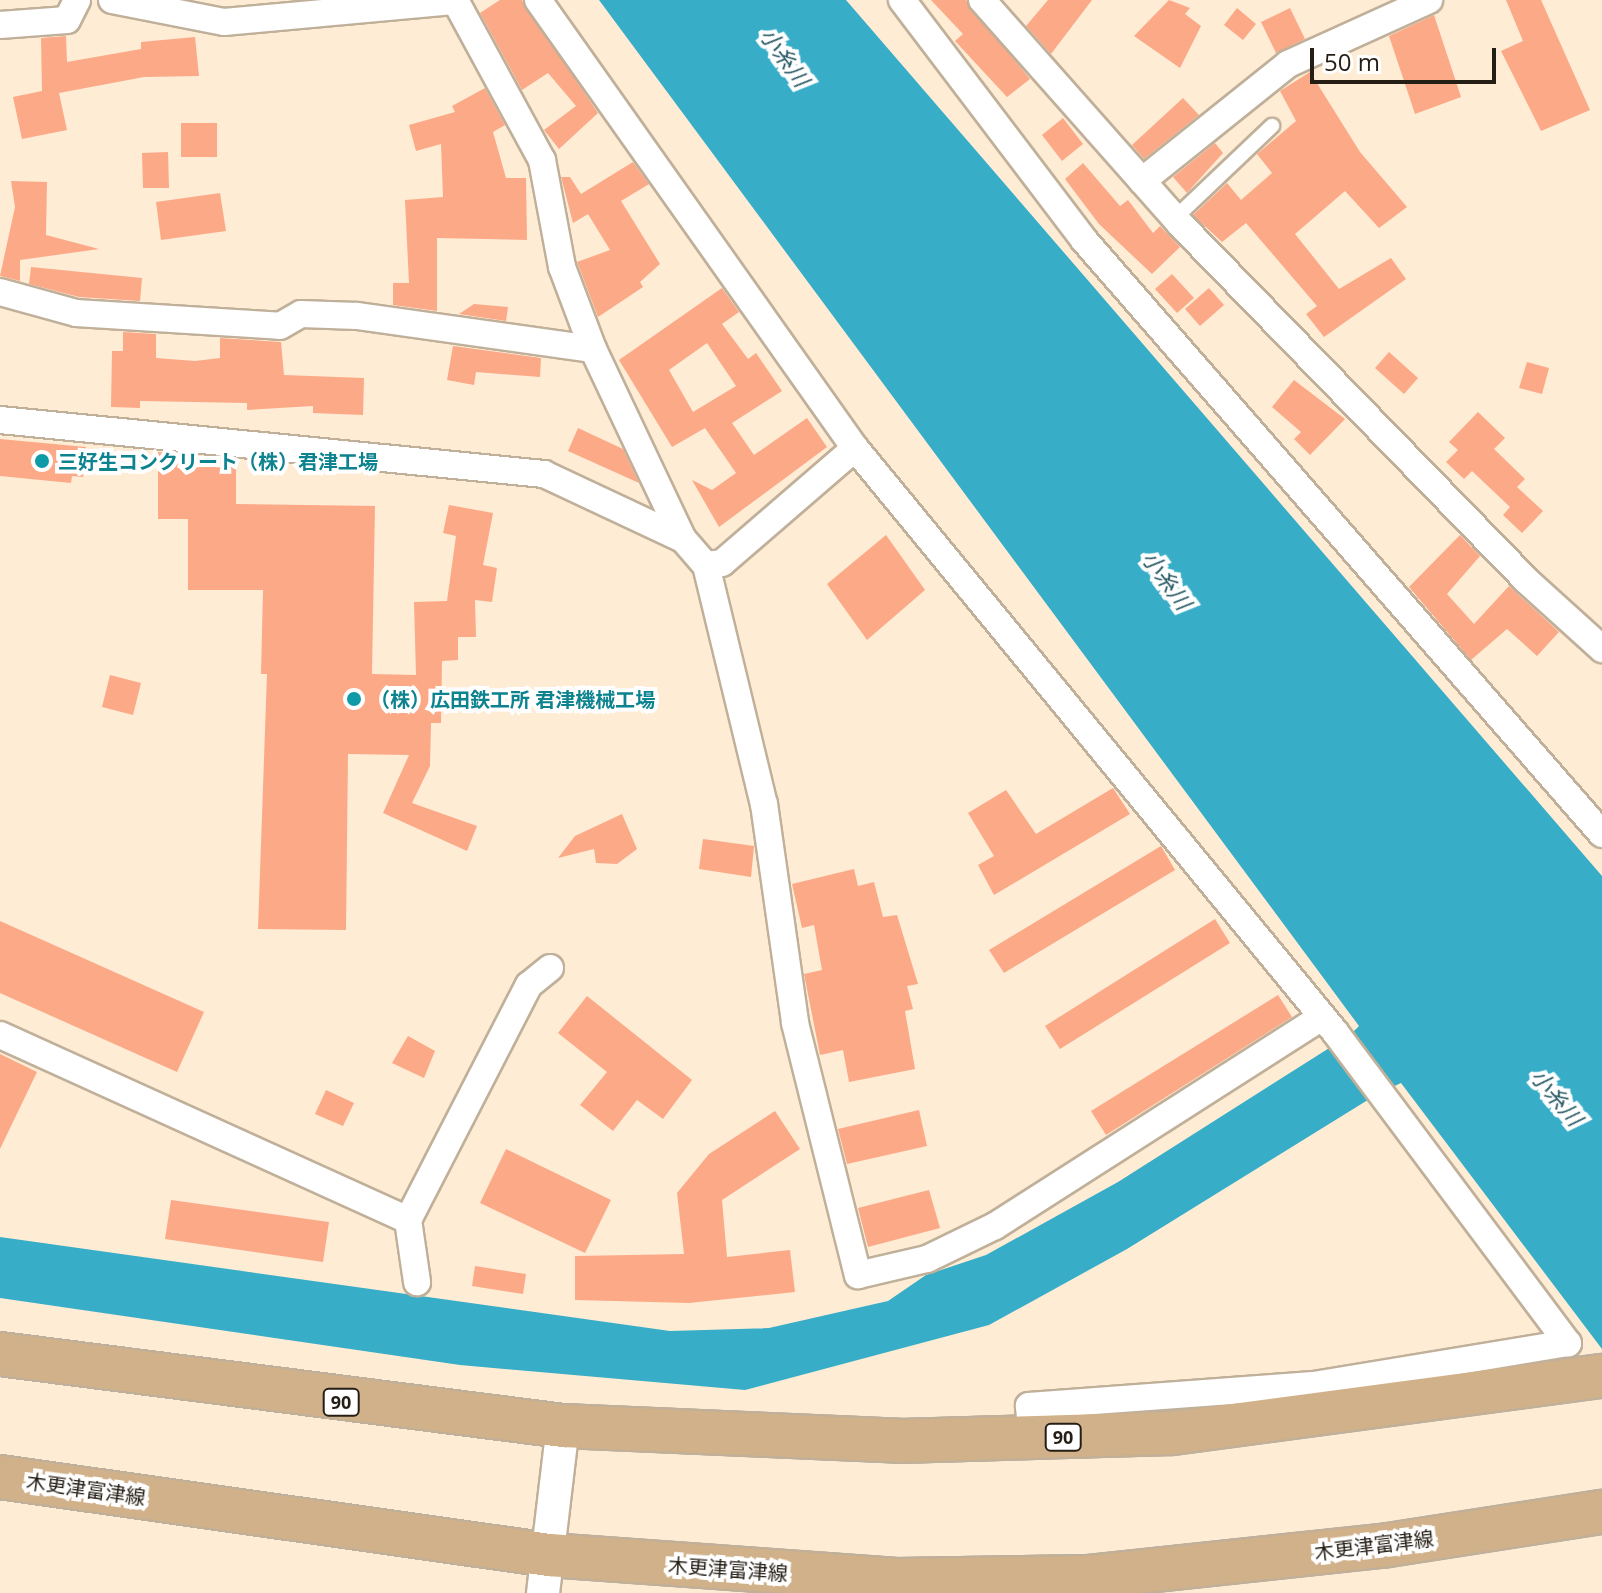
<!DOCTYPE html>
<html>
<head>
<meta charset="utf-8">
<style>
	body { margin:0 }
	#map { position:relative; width:1602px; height:1593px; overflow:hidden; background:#feecd5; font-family:"Open Sans","Noto Sans JP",sans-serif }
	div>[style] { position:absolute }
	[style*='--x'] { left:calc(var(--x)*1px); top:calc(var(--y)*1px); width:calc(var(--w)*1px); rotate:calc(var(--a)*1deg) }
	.water>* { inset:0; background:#37adc7 }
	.building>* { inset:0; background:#fca988 }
	.roads { filter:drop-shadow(2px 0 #c0b09a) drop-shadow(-2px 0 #c0b09a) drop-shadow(0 2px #c0b09a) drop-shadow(0 -2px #c0b09a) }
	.service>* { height:14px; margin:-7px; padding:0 7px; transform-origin:7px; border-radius:7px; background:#fff }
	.minor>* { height:26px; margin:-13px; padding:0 13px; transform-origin:13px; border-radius:13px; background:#fff }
	.tertiary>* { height:32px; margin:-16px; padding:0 16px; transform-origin:16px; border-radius:16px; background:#fff }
	.primary>* { height:42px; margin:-21px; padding:0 21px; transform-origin:21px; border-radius:21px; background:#d1b18a }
	.dots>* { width:22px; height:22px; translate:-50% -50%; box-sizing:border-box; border:4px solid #fff; border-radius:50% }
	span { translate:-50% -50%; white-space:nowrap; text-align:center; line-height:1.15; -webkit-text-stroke:8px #fff; paint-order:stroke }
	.shield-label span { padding:2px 6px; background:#fff; border:2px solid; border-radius:6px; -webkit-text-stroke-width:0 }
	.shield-label { font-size:18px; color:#241e15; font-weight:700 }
	.culture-label { font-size:20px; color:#0d838f; font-weight:700 }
	.left { translate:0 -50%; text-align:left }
	.street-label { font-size:20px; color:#241e15 }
	.water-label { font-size:22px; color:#285964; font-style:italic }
	.scale { position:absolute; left:1310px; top:48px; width:186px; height:36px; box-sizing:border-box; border:4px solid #241e15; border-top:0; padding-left:10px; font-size:24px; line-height:28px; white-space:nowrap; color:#241e15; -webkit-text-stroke:6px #fff; paint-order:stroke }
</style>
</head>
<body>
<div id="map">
	<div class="water">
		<div style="clip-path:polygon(599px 0,846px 0,1602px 876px,1602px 1349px,1401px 1083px,1388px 1089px,1348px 1037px,1359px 1026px)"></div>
		<div style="clip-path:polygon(1334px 1045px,1371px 1098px,1127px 1249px,989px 1325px,745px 1390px,460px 1365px,0 1298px,0 1237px,670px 1331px,769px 1328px,888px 1301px,926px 1275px,986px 1255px,1118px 1182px)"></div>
	</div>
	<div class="building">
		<div style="clip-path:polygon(500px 0,522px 0,598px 113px,559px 149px,544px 130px,576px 106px,548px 73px,522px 90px,480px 13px)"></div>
		<div style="clip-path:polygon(931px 0,966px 0,1030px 79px,1007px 97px,955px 41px,963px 34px)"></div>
		<div style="clip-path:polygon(1048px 0,1092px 0,1051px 54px,1026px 26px)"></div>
		<div style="clip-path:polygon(1169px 0,1190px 8px,1185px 14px,1201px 26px,1180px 68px,1134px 36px)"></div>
		<div style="clip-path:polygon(1506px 0,1541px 0,1590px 110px,1541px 131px,1501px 51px,1523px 41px)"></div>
		<div style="clip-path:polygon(1237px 8px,1256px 24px,1243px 40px,1224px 25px)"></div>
		<div style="clip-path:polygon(1290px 8px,1305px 39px,1276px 53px,1261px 22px)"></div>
		<div style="clip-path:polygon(1434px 15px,1461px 97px,1415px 114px,1389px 36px)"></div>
		<div style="clip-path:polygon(66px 36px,67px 62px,141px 49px,141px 42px,195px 37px,199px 76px,144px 77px,59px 93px,67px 130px,22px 139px,13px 97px,42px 91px,41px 38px)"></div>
		<div style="clip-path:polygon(1310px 72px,1360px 152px,1407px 207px,1379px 228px,1345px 191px,1295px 234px,1339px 289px,1391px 258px,1406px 279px,1324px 337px,1306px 314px,1317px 306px,1246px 223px,1222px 242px,1193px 215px,1227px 183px,1241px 200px,1272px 173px,1257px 154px,1296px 121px,1280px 91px)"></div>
		<div style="clip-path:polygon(485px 88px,505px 125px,493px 132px,506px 178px,526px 178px,527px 240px,437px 238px,437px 311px,393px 305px,393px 283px,409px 283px,405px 200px,443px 197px,441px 144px,416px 151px,409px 125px,455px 112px,452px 106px)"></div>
		<div style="clip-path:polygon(1183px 98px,1199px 115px,1144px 159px,1132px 145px)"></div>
		<div style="clip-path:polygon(1063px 118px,1083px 144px,1062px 161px,1042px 135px)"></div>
		<div style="clip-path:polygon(181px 123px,217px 123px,217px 157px,181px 157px)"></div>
		<div style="clip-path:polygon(1215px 143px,1223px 153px,1187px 193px,1173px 177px)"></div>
		<div style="clip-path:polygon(168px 152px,169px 188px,143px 188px,142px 153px)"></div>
		<div style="clip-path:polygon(633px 162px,649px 184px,621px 201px,660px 264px,640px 282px,643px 287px,598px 317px,577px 262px,610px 250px,588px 214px,573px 223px,561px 177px,570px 177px,581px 194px)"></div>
		<div style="clip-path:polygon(1083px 163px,1120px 206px,1128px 200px,1153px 233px,1160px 226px,1180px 247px,1152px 274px,1099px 224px,1065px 179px)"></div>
		<div style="clip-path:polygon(11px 181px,47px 182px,46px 235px,99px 249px,20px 260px,20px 281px,0 276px,15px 207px)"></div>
		<div style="clip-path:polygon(220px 193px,226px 231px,161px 240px,156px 202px)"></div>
		<div style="clip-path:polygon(31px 267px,142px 278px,140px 301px,79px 297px,29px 284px)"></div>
		<div style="clip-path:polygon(1172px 274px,1194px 298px,1177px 313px,1155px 289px)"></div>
		<div style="clip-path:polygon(evenodd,722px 288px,739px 312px,722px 324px,748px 359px,756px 353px,782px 391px,732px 423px,754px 455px,807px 418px,827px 447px,719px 527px,692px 480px,712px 490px,736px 473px,705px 428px,672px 447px,619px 360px,722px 288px,707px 343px,736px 386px,693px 412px,669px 370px,707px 343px)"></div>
		<div style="clip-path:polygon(1209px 288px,1224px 305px,1200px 326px,1185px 309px)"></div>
		<div style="clip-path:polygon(474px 304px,508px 307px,506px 321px,459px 314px)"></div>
		<div style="clip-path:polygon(123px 332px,156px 334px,156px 358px,195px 361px,220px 358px,220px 338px,281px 342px,284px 375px,364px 378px,363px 415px,313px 413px,313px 406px,247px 410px,247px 403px,140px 401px,140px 408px,111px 407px,112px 351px,123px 351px)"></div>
		<div style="clip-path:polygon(453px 346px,541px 358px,540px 377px,476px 372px,474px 385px,447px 380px)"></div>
		<div style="clip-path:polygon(1389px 352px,1418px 378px,1404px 394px,1375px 368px)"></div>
		<div style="clip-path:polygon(1527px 362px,1549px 368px,1542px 394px,1519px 388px)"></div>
		<div style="clip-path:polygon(1294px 380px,1345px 419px,1310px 455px,1294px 439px,1301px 432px,1272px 407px)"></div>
		<div style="clip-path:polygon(1478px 412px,1505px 438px,1494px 449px,1525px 479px,1517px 487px,1543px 511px,1522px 533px,1503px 515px,1510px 507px,1472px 471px,1464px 479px,1446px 462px,1458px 450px,1449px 442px)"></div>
		<div style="clip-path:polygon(578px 428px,623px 449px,639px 483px,568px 451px)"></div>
		<div style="clip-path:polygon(0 439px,86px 447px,83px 477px,72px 476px,71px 483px,0 476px)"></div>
		<div style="clip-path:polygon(158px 452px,236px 459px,236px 504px,375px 506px,372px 674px,416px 675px,414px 602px,447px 601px,456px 536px,443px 533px,449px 505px,493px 513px,483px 565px,497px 568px,492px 602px,475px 600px,476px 637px,458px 637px,458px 660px,442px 661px,441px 723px,431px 723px,430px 766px,412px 803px,477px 826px,467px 851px,383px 813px,409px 755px,348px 754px,346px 930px,258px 929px,267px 674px,261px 674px,263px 590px,188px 590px,188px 519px,158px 519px)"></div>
		<div style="clip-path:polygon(886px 535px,925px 590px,867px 640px,827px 584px)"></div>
		<div style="clip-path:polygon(1460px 535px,1480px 556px,1447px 594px,1474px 624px,1509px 586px,1559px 632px,1537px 656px,1507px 629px,1471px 660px,1409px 587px)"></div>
		<div style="clip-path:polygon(110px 675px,141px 683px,133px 715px,102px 707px)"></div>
		<div style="clip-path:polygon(1113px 788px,1130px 814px,994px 895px,978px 865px,994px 856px,968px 813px,1006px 790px,1036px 834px)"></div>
		<div style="clip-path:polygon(622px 814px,637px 849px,617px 864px,596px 863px,594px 849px,558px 858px,575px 836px)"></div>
		<div style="clip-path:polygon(703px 839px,754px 846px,751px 877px,699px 869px)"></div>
		<div style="clip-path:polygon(1161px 846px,1175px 870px,1004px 973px,989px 950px)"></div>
		<div style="clip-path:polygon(854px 869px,858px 886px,874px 882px,883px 917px,897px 915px,918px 984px,907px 986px,913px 1009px,905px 1011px,915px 1069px,849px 1082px,843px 1050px,820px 1055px,804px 974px,822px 970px,814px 925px,802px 928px,792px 884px)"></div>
		<div style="clip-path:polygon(1215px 919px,1230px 943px,1060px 1049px,1045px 1026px)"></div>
		<div style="clip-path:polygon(0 921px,204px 1012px,177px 1072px,0 993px)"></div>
		<div style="clip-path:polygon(1278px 995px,1292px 1017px,1106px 1135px,1091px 1111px)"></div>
		<div style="clip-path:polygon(587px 996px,692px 1080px,663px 1119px,637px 1100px,613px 1131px,580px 1105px,607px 1072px,558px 1033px)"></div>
		<div style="clip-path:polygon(408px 1036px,435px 1051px,424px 1078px,392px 1063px)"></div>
		<div style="clip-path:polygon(0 1054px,37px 1072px,0 1149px)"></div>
		<div style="clip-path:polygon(326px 1090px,354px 1103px,343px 1126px,315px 1114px)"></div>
		<div style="clip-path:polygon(919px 1110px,927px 1146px,847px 1164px,838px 1129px)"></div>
		<div style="clip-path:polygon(775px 1111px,800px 1149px,722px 1200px,727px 1257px,790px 1250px,795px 1292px,689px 1303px,575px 1300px,575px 1256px,684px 1254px,677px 1193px,709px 1154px)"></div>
		<div style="clip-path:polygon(506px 1149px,611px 1200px,585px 1253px,480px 1203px)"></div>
		<div style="clip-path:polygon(929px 1190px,940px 1228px,868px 1247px,858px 1208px)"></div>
		<div style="clip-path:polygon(171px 1200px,329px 1222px,323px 1262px,165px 1239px)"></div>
		<div style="clip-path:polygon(475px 1266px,526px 1274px,523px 1294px,472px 1286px)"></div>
	</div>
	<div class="roads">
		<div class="service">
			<div style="--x:1175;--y:218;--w:134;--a:-43.5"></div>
		</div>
		<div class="minor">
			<div style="--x:112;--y:0;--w:114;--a:11.1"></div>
			<div style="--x:224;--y:22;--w:233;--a:-5.2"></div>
			<div style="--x:455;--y:0;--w:182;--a:61.5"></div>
			<div style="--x:542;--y:160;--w:109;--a:79.4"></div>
			<div style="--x:562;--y:267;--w:88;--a:69.3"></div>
			<div style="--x:593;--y:349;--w:210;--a:64.7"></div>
			<div style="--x:683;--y:539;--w:35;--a:49"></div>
			<div style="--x:706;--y:565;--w:246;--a:76.4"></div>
			<div style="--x:764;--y:804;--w:221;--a:81.9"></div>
			<div style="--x:795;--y:1023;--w:260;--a:76"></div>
			<div style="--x:858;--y:1275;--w:71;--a:-13.1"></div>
			<div style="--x:927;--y:1259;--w:76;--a:-25.9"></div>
			<div style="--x:995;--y:1226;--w:388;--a:-32.6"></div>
			<div style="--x:538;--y:0;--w:549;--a:54.72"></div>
			<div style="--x:855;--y:448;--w:756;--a:50.58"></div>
			<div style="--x:1335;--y:1032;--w:389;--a:53.2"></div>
			<div style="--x:1568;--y:1343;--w:258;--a:170.6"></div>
			<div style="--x:1313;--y:1385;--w:285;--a:175.8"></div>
			<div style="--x:1029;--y:1406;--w:32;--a:85"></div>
			<div style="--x:902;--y:0;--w:301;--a:52.8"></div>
			<div style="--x:1084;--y:240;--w:788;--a:48.91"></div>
			<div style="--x:982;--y:0;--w:299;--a:48.5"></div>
			<div style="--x:1180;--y:224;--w:496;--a:45.8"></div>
			<div style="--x:1526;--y:580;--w:103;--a:42.2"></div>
			<div style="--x:0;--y:25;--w:67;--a:-4.3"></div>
			<div style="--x:67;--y:20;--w:22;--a:-63"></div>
			<div style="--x:1142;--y:181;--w:187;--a:-38.7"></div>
			<div style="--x:1288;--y:64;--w:155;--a:-24.4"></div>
			<div style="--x:0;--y:292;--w:79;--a:15.4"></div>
			<div style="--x:76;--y:313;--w:204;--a:3.6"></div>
			<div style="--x:280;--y:326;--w:24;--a:-30"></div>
			<div style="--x:301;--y:314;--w:56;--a:2"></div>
			<div style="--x:357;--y:316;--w:238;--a:8"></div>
			<div style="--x:0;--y:420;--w:547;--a:5.67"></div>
			<div style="--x:544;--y:474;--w:153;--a:25.1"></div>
			<div style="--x:706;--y:565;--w:16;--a:-7"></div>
			<div style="--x:722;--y:563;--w:176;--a:-40.8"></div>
			<div style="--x:0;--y:1035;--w:448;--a:24.4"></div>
			<div style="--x:408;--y:1220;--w:63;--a:81.7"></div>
			<div style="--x:408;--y:1220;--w:264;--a:-62.8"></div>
			<div style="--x:529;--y:985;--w:27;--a:-39"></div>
		</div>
		<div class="tertiary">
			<div style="--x:543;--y:1593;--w:168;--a:-83.2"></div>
		</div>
		<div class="primary">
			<div style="--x:0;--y:1354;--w:568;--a:7.29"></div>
			<div style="--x:563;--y:1426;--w:337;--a:2.5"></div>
			<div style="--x:900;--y:1441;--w:273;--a:-1.7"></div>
			<div style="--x:1173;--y:1433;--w:433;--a:-7.6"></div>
			<div style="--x:0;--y:1477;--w:555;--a:8.09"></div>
			<div style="--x:549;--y:1555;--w:349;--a:4.1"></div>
			<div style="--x:897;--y:1580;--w:192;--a:-0.9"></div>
			<div style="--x:1089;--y:1577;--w:301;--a:-6.1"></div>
			<div style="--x:1388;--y:1545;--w:217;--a:-8.8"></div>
		</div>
	</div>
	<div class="dots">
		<div style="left:42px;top:461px;background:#0f9aa8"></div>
		<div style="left:354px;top:699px;background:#0f9aa8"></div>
	</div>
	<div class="shield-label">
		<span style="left:341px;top:1402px">90</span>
		<span style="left:1063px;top:1437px">90</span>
	</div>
	<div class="culture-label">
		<span class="left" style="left:58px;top:461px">三好生コンクリート（株）君津工場</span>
		<span class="left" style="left:370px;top:699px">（株）広田鉄工所 君津機械工場</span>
	</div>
	<div class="street-label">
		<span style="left:86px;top:1489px;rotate:8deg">木更津富津線</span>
		<span style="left:1374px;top:1545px;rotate:-7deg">木更津富津線</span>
		<span style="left:728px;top:1569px;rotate:4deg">木更津富津線</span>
	</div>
	<div class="water-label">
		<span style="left:785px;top:57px;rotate:54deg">小糸川</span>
		<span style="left:1167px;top:580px;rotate:54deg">小糸川</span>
		<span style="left:1557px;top:1097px;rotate:50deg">小糸川</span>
	</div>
	<div class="scale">50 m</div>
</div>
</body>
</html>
